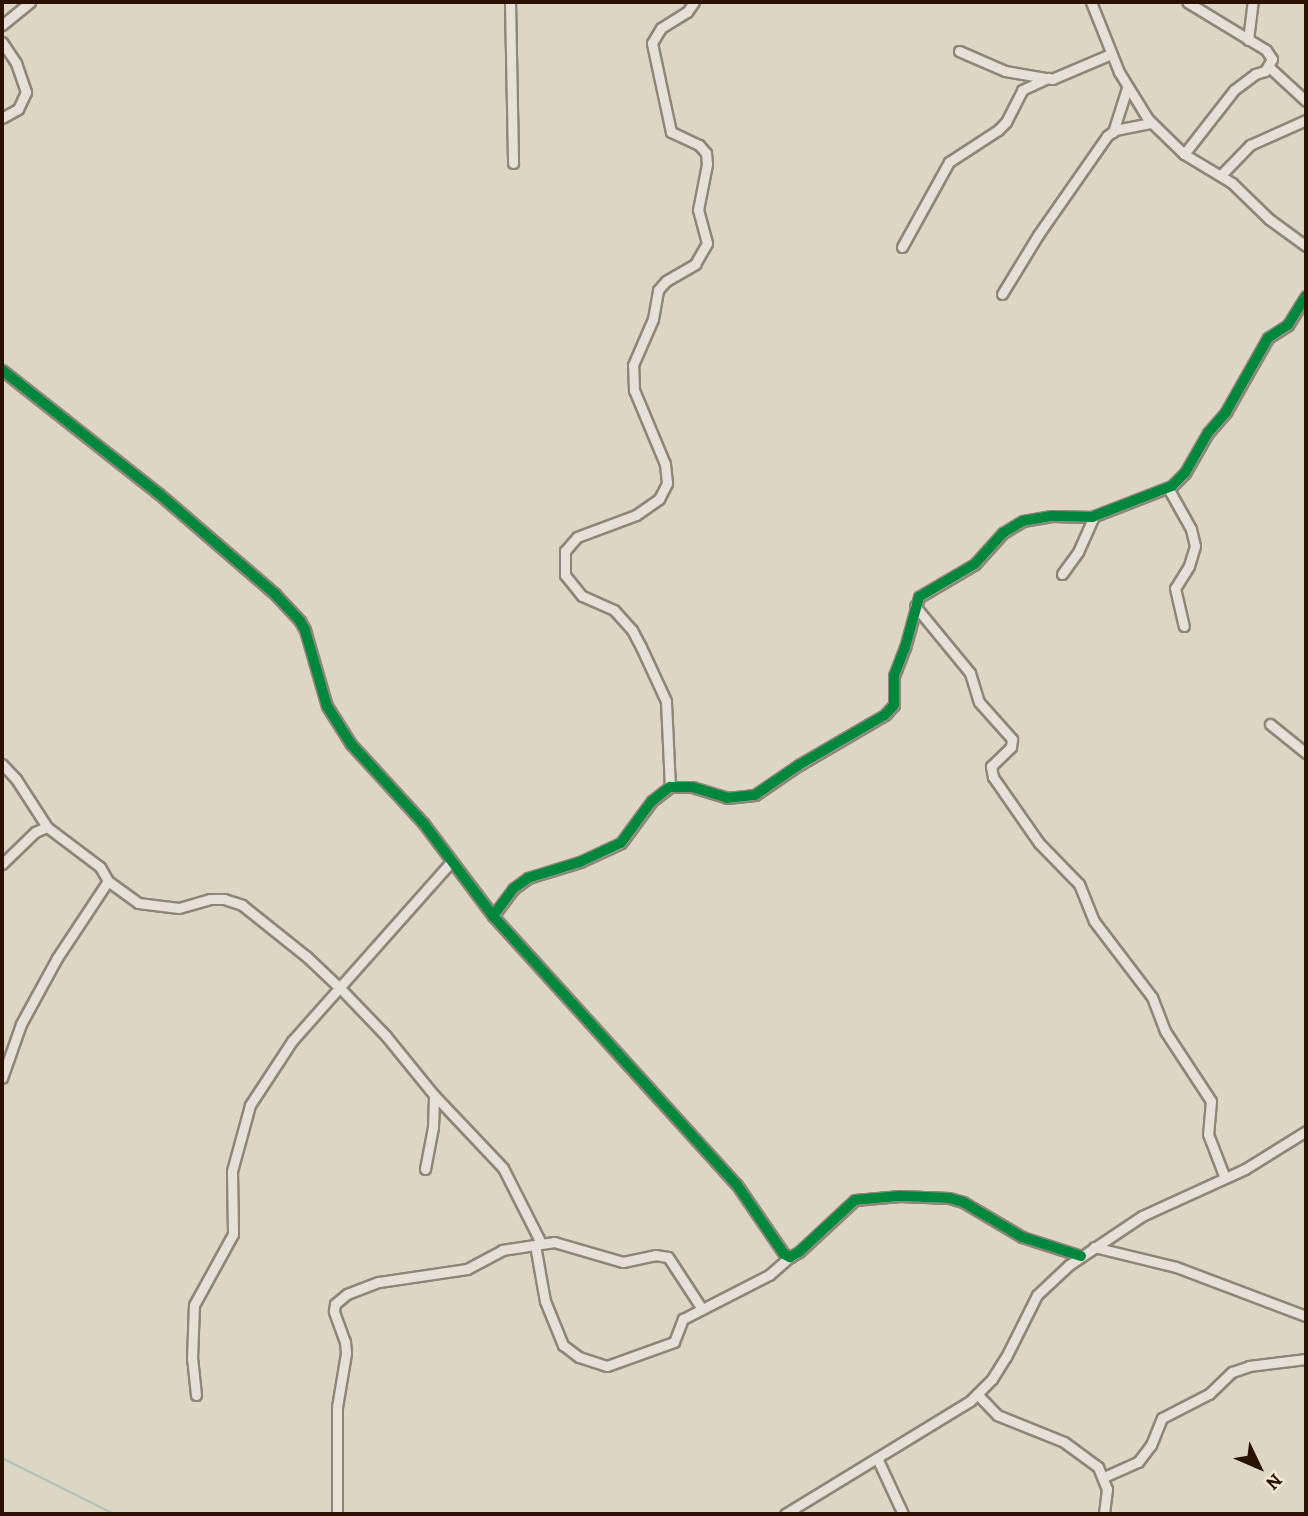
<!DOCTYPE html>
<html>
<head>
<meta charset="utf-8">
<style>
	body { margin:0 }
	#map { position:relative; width:1308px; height:1516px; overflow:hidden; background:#ded6c4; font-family:Alegreya,serif }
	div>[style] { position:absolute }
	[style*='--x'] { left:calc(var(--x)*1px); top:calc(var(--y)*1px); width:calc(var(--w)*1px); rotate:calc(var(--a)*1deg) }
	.stream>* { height:2px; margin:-1px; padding:0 1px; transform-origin:1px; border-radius:1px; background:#adc2b9 }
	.roads { filter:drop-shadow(2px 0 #8e8679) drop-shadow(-2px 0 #8e8679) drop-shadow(0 2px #8e8679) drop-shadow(0 -2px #8e8679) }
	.minor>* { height:9px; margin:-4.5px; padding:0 4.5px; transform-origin:4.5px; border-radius:4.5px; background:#e6e1d8 }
	.cycleway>* { height:10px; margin:-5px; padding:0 5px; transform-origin:5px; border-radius:5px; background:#00873e }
	span { translate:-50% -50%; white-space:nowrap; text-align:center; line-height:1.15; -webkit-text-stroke:6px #f1e6d2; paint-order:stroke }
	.frame { position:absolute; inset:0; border:4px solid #2a1200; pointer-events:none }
	.north { position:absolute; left:1224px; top:1432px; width:70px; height:70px; -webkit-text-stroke:5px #f1e6d2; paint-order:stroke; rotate:134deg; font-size:19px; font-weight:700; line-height:28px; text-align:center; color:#2a1200 }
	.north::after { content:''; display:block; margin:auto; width:24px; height:32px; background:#2a1200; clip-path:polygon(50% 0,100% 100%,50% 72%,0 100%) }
</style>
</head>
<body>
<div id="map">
	<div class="stream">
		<div style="--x:2;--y:1458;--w:125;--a:26.6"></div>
	</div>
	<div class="roads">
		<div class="minor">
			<div style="--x:510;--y:2;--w:161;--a:88.9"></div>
			<div style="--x:1091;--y:2;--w:75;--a:68.2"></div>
			<div style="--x:1119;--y:72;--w:55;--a:58.3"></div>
			<div style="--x:1148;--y:119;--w:50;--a:44.2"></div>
			<div style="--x:1184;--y:154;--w:56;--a:31.1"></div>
			<div style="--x:1232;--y:183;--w:52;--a:44.2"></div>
			<div style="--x:1269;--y:219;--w:46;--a:36.1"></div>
			<div style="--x:2;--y:25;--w:36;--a:-39"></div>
			<div style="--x:1248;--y:40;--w:38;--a:-83"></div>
			<div style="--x:2;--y:42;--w:25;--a:56"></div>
			<div style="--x:16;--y:63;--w:31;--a:71"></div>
			<div style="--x:26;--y:92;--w:19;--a:115"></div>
			<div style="--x:18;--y:109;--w:18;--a:151"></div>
			<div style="--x:959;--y:51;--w:50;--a:23.5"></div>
			<div style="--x:1005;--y:71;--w:48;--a:9.7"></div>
			<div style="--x:1052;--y:79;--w:64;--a:-23"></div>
			<div style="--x:1269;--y:67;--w:50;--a:42.6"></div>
			<div style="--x:1113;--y:132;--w:46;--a:-72.3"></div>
			<div style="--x:1184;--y:154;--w:81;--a:-52"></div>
			<div style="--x:1234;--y:90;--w:26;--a:-37"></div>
			<div style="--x:1255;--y:74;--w:10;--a:-17"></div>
			<div style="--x:1265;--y:71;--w:14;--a:-60"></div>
			<div style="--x:1272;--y:59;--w:11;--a:-124"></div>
			<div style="--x:1266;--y:50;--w:92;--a:-148.7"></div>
			<div style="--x:1221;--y:175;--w:42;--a:-46"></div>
			<div style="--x:1250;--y:145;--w:61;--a:-24.1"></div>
			<div style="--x:902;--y:247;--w:97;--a:-61.1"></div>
			<div style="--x:949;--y:162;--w:59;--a:-33.1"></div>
			<div style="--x:998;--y:130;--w:11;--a:-45"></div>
			<div style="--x:1006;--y:122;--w:36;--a:-63"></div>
			<div style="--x:1022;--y:90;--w:29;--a:-25"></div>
			<div style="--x:1002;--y:294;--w:69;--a:-58.6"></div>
			<div style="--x:1038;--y:235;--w:121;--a:-55.1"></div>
			<div style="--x:1107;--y:136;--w:10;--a:-37"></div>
			<div style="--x:1115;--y:130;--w:37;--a:-11"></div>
			<div style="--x:2;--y:370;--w:199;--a:38.3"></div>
			<div style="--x:158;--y:493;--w:155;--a:40.8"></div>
			<div style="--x:275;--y:594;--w:37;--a:47"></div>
			<div style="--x:300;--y:621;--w:10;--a:61"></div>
			<div style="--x:305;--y:630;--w:79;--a:73.9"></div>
			<div style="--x:327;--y:706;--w:45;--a:57.7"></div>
			<div style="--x:351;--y:744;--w:108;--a:47.6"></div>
			<div style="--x:424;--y:824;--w:115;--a:53.1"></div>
			<div style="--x:493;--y:916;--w:363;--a:47.8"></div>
			<div style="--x:737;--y:1185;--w:83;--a:55.7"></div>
			<div style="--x:784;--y:1254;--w:7;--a:27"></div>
			<div style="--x:790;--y:1257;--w:10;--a:-29"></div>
			<div style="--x:799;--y:1252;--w:76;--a:-42.9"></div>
			<div style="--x:855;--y:1200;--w:45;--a:-5.1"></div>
			<div style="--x:900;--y:1196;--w:49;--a:2.3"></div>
			<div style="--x:949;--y:1198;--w:15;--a:16"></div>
			<div style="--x:963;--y:1202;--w:69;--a:30.7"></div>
			<div style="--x:1022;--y:1237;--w:62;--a:17.9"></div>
			<div style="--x:1168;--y:488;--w:47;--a:60.7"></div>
			<div style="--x:1191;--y:529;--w:17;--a:77"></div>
			<div style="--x:1195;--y:546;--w:21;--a:107"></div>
			<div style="--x:1189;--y:566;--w:26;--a:122"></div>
			<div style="--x:1175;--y:588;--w:39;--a:77"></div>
			<div style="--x:1062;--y:574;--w:27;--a:-54"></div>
			<div style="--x:1078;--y:552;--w:39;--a:-66"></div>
			<div style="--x:915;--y:606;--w:87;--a:50.6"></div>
			<div style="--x:970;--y:673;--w:30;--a:73"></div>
			<div style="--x:979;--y:702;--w:50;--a:48.3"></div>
			<div style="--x:1012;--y:739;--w:8;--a:97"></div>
			<div style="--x:1011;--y:747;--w:28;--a:136"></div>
			<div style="--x:991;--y:766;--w:11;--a:80"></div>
			<div style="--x:993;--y:777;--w:80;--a:55.1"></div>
			<div style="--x:1039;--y:843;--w:57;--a:45.7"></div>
			<div style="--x:1079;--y:884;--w:40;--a:68"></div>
			<div style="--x:1094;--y:921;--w:96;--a:52.7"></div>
			<div style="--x:1152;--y:997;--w:36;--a:69"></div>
			<div style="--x:1165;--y:1031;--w:84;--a:56.7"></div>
			<div style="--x:1211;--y:1101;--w:33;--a:95"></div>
			<div style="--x:1208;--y:1134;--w:47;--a:68.9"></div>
			<div style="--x:1270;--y:724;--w:46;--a:38.9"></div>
			<div style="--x:2;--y:764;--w:21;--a:47"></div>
			<div style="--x:16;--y:779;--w:57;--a:57.1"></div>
			<div style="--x:670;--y:787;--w:86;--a:-92.7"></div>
			<div style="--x:666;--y:701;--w:60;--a:-114.8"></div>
			<div style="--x:641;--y:647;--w:19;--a:-118"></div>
			<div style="--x:632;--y:630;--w:27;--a:-132"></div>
			<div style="--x:614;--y:610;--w:35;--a:-156"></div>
			<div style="--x:582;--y:596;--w:27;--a:-129"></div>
			<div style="--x:565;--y:575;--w:24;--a:-90"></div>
			<div style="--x:565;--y:551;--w:18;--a:-49"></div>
			<div style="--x:577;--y:537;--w:63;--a:-20.4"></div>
			<div style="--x:636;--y:515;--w:28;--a:-35"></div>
			<div style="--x:659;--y:499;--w:18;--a:-63"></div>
			<div style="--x:667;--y:483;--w:19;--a:-96"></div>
			<div style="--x:665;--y:464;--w:80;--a:-112.7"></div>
			<div style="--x:634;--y:390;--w:25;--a:-92"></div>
			<div style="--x:633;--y:365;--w:50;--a:-66.5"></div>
			<div style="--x:653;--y:319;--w:29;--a:-80"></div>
			<div style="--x:658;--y:290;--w:12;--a:-48"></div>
			<div style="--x:666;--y:281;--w:34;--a:-30"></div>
			<div style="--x:695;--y:264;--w:24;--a:-60"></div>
			<div style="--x:707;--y:243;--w:34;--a:-105"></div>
			<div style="--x:698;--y:210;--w:47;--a:-78.9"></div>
			<div style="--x:707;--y:164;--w:11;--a:-95"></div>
			<div style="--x:706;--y:153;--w:11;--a:-131"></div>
			<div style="--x:699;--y:145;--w:31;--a:-155"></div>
			<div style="--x:671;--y:132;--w:91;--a:-102.1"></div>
			<div style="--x:652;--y:43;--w:17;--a:-59"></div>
			<div style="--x:661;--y:28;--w:31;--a:-32"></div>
			<div style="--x:687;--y:12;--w:12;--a:-55"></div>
			<div style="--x:2;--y:864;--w:46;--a:-44.1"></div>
			<div style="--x:35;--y:832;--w:13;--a:-23"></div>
			<div style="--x:47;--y:827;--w:66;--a:37"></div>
			<div style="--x:100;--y:867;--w:16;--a:60"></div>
			<div style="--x:108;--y:881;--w:37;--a:36"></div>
			<div style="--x:138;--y:903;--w:41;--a:7"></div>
			<div style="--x:179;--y:908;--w:32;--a:-16"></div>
			<div style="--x:210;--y:899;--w:14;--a:0"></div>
			<div style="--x:224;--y:899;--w:19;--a:18"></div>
			<div style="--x:242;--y:905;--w:82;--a:38.6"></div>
			<div style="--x:306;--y:956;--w:48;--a:43.3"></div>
			<div style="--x:341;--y:989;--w:65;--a:46.2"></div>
			<div style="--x:386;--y:1036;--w:76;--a:50.9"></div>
			<div style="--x:434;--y:1095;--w:100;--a:46.6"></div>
			<div style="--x:503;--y:1168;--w:84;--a:63.1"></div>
			<div style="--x:493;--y:916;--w:34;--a:-53"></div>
			<div style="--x:513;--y:889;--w:19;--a:-36"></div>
			<div style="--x:528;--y:878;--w:54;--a:-17.1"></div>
			<div style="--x:580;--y:862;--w:45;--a:-24.9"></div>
			<div style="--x:621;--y:843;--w:52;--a:-53.6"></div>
			<div style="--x:652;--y:801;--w:23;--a:-38"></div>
			<div style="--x:670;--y:787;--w:22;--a:0"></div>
			<div style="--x:692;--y:787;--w:37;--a:17"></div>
			<div style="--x:727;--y:798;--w:28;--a:-6"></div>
			<div style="--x:755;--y:795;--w:53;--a:-34.3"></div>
			<div style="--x:799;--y:765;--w:99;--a:-30.2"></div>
			<div style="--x:885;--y:715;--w:13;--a:-48"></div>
			<div style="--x:894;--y:705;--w:29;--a:-90"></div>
			<div style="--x:894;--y:676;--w:30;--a:-69"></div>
			<div style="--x:905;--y:648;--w:53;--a:-74.6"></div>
			<div style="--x:919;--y:597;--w:65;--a:-30.5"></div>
			<div style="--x:975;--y:564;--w:42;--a:-47.9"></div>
			<div style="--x:1003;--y:533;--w:23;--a:-31"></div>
			<div style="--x:1023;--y:521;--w:29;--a:-10"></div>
			<div style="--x:1052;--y:516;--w:40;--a:1.4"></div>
			<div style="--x:1092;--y:517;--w:86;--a:-21.2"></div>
			<div style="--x:1172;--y:486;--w:18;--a:-45"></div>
			<div style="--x:1185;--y:473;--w:46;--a:-60.1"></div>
			<div style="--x:1208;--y:433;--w:28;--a:-49"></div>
			<div style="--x:1226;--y:412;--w:85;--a:-60.4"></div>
			<div style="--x:1268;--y:338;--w:24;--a:-33"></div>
			<div style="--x:1288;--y:325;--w:34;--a:-58"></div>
			<div style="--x:2;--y:1078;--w:57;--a:-70.6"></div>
			<div style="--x:21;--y:1024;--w:75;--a:-61.4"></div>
			<div style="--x:57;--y:958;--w:92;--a:-56.5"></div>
			<div style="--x:425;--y:1169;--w:43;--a:-79.2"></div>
			<div style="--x:433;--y:1127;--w:32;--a:-88"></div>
			<div style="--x:535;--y:1245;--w:57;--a:79.9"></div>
			<div style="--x:545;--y:1301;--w:48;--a:67.8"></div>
			<div style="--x:563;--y:1345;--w:20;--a:37"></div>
			<div style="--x:579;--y:1357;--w:29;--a:18"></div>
			<div style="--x:607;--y:1366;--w:71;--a:-19.7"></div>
			<div style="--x:674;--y:1342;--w:25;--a:-69"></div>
			<div style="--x:683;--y:1319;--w:97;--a:-27.1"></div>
			<div style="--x:769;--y:1275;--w:28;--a:-41"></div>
			<div style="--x:1094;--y:1247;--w:84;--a:13.7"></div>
			<div style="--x:1176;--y:1267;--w:139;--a:20.7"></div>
			<div style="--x:977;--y:1394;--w:29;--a:46"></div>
			<div style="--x:997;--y:1415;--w:72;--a:21.9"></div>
			<div style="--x:1064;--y:1442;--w:42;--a:36.3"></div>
			<div style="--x:1098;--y:1467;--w:24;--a:68"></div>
			<div style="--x:1107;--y:1489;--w:25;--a:97"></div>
			<div style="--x:196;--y:1395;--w:36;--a:-96"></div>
			<div style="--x:192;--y:1359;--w:54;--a:-87.9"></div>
			<div style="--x:194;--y:1305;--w:81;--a:-61.2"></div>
			<div style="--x:233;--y:1234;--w:63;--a:-90.9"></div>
			<div style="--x:232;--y:1171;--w:68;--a:-74.7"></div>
			<div style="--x:250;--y:1105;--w:77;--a:-56.7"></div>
			<div style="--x:292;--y:1041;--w:239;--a:-48.4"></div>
			<div style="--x:877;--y:1458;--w:62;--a:65.1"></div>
			<div style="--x:1104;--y:1477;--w:37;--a:-24"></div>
			<div style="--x:1138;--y:1462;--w:21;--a:-53"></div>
			<div style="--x:1151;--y:1445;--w:29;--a:-68"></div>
			<div style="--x:1162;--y:1418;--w:53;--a:-27.1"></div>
			<div style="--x:1209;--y:1394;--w:32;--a:-44"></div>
			<div style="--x:1232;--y:1372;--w:18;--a:-19"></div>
			<div style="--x:1249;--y:1366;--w:57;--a:-7"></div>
			<div style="--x:337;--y:1514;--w:107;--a:-90"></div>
			<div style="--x:337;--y:1407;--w:55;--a:-80.5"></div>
			<div style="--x:346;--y:1353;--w:11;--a:-95"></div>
			<div style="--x:345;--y:1342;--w:33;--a:-110"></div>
			<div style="--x:334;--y:1311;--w:7;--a:-82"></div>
			<div style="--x:335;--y:1304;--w:16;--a:-40"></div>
			<div style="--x:347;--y:1294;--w:34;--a:-21"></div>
			<div style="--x:379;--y:1282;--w:89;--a:-8.4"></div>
			<div style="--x:467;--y:1269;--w:40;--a:-28"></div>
			<div style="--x:502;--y:1250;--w:53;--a:-8.7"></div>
			<div style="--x:554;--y:1242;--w:72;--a:16.2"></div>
			<div style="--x:623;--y:1262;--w:33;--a:-12"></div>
			<div style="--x:655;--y:1255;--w:13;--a:9"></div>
			<div style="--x:668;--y:1257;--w:62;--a:56.8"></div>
			<div style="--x:785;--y:1514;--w:217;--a:-31.4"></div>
			<div style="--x:970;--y:1401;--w:31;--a:-45"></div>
			<div style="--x:992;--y:1379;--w:26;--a:-58"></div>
			<div style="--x:1006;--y:1357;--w:69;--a:-63.4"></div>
			<div style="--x:1037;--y:1295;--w:44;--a:-43.2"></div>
			<div style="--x:1069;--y:1265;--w:88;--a:-33.9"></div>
			<div style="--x:1142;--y:1216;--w:113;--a:-24.5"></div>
			<div style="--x:1245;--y:1169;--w:72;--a:-31.9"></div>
		</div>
	</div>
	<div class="cycleway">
		<div style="--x:2;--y:370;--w:199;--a:38.3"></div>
		<div style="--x:158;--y:493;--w:155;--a:40.8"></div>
		<div style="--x:275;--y:594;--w:37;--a:47"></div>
		<div style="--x:300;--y:621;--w:10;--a:61"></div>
		<div style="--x:305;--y:630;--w:79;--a:73.9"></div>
		<div style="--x:327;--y:706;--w:45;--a:57.7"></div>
		<div style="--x:351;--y:744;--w:108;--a:47.6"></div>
		<div style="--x:424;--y:824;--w:115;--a:53.1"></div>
		<div style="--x:493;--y:916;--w:363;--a:47.8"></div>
		<div style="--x:737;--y:1185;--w:83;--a:55.7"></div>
		<div style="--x:784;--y:1254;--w:7;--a:27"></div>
		<div style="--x:790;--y:1257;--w:10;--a:-29"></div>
		<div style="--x:799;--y:1252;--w:76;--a:-42.9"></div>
		<div style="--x:855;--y:1200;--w:45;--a:-5.1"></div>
		<div style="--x:900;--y:1196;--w:49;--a:2.3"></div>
		<div style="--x:949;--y:1198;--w:15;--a:16"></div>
		<div style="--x:963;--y:1202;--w:69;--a:30.7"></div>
		<div style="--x:1022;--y:1237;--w:62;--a:17.9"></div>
		<div style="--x:493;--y:916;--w:34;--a:-53"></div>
		<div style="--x:513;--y:889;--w:19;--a:-36"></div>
		<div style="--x:528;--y:878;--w:54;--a:-17.1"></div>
		<div style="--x:580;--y:862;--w:45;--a:-24.9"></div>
		<div style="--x:621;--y:843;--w:52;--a:-53.6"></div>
		<div style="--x:652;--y:801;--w:23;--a:-38"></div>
		<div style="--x:670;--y:787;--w:22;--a:0"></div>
		<div style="--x:692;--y:787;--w:37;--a:17"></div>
		<div style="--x:727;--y:798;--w:28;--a:-6"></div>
		<div style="--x:755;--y:795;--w:53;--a:-34.3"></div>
		<div style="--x:799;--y:765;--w:99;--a:-30.2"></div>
		<div style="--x:885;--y:715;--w:13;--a:-48"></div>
		<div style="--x:894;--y:705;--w:29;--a:-90"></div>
		<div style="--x:894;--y:676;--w:30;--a:-69"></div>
		<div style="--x:905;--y:648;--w:53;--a:-74.6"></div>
		<div style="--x:919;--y:597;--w:65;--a:-30.5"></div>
		<div style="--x:975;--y:564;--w:42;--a:-47.9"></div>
		<div style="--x:1003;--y:533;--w:23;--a:-31"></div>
		<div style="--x:1023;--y:521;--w:29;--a:-10"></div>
		<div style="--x:1052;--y:516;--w:40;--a:1.4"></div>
		<div style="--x:1092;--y:517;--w:86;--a:-21.2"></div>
		<div style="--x:1172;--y:486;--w:18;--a:-45"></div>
		<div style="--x:1185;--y:473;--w:46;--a:-60.1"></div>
		<div style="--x:1208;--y:433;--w:28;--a:-49"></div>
		<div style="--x:1226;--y:412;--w:85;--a:-60.4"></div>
		<div style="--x:1268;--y:338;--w:24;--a:-33"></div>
		<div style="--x:1288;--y:325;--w:34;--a:-58"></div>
	</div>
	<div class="frame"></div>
	<div class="north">N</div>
</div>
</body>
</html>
